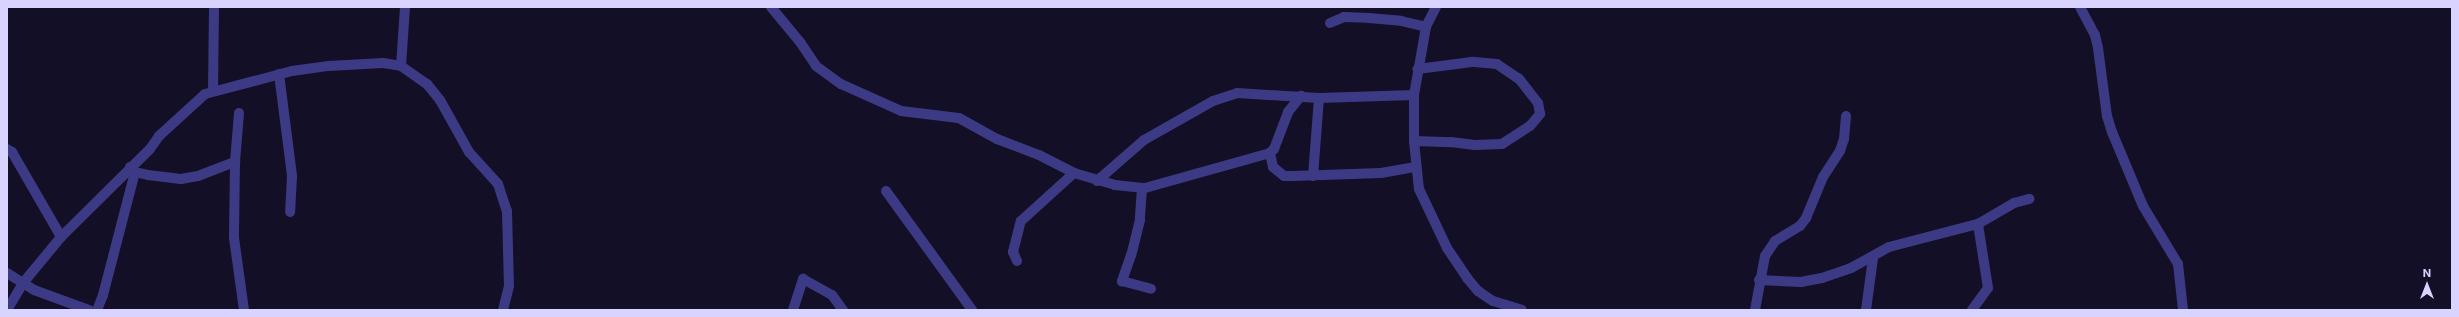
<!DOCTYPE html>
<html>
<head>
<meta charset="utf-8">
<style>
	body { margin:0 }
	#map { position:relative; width:2459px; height:317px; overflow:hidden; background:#130f26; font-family:Inter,sans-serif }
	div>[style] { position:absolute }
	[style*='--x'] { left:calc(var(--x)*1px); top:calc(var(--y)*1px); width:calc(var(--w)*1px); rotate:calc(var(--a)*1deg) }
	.minor>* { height:10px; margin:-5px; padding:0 5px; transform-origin:5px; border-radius:5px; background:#3d3a85 }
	span { translate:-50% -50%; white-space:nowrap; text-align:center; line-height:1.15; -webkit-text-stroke:4px #130f26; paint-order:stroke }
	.frame { position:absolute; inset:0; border:8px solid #d9d4ff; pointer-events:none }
	.north { position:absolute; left:2407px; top:265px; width:40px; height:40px; -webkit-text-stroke:3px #130f26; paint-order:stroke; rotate:0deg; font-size:11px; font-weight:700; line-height:16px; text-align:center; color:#d9d4ff }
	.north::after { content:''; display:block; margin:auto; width:14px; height:18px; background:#d9d4ff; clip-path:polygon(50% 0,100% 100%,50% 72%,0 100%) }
</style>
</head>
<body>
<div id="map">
	<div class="minor">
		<div style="--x:771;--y:7;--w:45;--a:50.4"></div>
		<div style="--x:800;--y:42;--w:29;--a:56"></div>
		<div style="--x:816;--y:66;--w:31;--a:36"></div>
		<div style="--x:841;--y:84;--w:66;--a:24.2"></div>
		<div style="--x:901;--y:111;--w:58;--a:6.9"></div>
		<div style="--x:959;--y:118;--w:43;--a:28.9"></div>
		<div style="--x:997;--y:139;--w:45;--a:20.9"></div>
		<div style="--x:1039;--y:155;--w:39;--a:27"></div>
		<div style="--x:1074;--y:173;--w:43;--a:16.3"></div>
		<div style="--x:1115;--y:185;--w:30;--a:6"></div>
		<div style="--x:1145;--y:188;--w:130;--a:-15.6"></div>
		<div style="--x:1270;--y:153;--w:6;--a:-45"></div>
		<div style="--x:1274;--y:149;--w:40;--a:-69"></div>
		<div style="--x:1288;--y:112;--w:21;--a:-51"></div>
		<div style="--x:1436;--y:7;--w:22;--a:117"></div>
		<div style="--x:1426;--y:27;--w:69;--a:100"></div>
		<div style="--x:1414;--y:95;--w:46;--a:90"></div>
		<div style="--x:1414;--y:141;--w:48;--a:84.1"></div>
		<div style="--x:1419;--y:189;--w:65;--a:64.6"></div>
		<div style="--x:1447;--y:248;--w:36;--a:56"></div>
		<div style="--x:1467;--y:278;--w:17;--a:50"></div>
		<div style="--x:1478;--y:291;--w:18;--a:34"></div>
		<div style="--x:1493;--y:301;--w:30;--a:17"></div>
		<div style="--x:2080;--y:7;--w:32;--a:62"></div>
		<div style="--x:2095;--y:35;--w:13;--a:77"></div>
		<div style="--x:2098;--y:48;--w:69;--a:82.5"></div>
		<div style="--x:2107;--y:116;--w:17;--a:73"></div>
		<div style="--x:2112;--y:132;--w:80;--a:67.3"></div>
		<div style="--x:2143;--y:206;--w:68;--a:58.9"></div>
		<div style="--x:2178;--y:264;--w:46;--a:83.8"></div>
		<div style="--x:1330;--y:23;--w:15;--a:-23"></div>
		<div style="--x:1344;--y:17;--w:25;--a:2"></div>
		<div style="--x:1369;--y:18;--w:32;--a:5"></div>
		<div style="--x:1401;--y:21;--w:26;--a:13"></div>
		<div style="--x:401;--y:66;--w:59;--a:-86.1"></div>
		<div style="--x:279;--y:74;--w:103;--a:82.7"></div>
		<div style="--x:292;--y:176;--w:36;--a:93"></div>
		<div style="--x:213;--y:90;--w:83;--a:-89.3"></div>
		<div style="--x:239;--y:113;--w:49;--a:94.7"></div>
		<div style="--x:235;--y:162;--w:76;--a:90.8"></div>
		<div style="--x:234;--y:238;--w:73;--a:82.1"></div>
		<div style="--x:1414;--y:141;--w:37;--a:2"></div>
		<div style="--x:1451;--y:142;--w:24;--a:7"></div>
		<div style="--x:1475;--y:145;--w:27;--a:-2"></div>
		<div style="--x:1502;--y:144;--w:33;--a:-33"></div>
		<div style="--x:1530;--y:126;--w:16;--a:-50"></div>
		<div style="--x:1540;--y:114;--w:11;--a:-100"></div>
		<div style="--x:1538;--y:103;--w:31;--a:-128"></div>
		<div style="--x:1519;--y:79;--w:27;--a:-146"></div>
		<div style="--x:1497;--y:64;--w:25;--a:-175"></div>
		<div style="--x:1472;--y:62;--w:55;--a:172.7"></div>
		<div style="--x:7;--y:149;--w:6;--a:31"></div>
		<div style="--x:12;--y:152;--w:98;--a:60"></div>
		<div style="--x:1270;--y:153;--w:14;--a:78"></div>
		<div style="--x:1273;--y:167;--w:14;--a:39"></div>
		<div style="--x:1284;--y:176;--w:9;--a:0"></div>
		<div style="--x:1293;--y:176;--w:88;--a:-2"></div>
		<div style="--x:1381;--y:173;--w:35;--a:-10"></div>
		<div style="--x:130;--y:167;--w:7;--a:45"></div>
		<div style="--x:135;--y:172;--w:13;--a:13"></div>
		<div style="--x:148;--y:175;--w:33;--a:7"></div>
		<div style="--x:181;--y:179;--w:17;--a:-10"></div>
		<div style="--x:198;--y:176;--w:40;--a:-21"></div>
		<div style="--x:1313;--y:176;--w:78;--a:-85.6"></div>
		<div style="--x:1097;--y:181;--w:62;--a:-41.1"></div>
		<div style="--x:1144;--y:140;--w:79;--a:-29.5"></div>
		<div style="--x:1213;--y:101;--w:25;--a:-18"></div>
		<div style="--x:1237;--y:93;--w:82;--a:3.5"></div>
		<div style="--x:1319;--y:98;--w:95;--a:-1.8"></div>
		<div style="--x:1142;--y:188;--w:32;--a:94"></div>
		<div style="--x:1140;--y:220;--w:36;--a:104"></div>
		<div style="--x:1131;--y:255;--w:28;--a:109"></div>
		<div style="--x:1122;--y:281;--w:30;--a:15"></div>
		<div style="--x:886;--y:191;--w:147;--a:54.1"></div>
		<div style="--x:1017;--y:261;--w:10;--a:-114"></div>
		<div style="--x:1013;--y:252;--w:32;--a:-76"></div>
		<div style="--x:1021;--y:221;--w:72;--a:-42.2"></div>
		<div style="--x:7;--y:273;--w:32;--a:32"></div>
		<div style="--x:34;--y:290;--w:59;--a:20"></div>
		<div style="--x:1759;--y:280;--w:42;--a:2.7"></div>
		<div style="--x:1801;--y:282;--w:21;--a:-11"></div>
		<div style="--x:1822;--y:278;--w:31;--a:-19"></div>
		<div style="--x:1851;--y:268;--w:43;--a:-28.9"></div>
		<div style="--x:1889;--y:247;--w:92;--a:-14.5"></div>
		<div style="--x:1978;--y:224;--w:42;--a:-30.3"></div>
		<div style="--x:2014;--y:203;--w:16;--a:-15"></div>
		<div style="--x:7;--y:310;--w:31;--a:-59"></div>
		<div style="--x:23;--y:283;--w:60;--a:-50.4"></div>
		<div style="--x:61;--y:237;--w:125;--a:-44.7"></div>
		<div style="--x:150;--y:149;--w:16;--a:-55"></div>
		<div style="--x:159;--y:136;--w:62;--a:-42.4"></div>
		<div style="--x:205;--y:94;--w:90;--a:-14.8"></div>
		<div style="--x:292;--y:71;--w:37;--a:-8"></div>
		<div style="--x:329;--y:66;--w:54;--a:-3.2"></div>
		<div style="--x:383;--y:63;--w:18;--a:9"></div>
		<div style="--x:401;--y:66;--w:32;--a:35"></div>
		<div style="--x:427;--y:84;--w:21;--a:51"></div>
		<div style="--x:440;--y:100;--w:60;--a:60.9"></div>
		<div style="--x:469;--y:152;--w:43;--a:47.8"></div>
		<div style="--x:498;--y:184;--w:28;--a:72"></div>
		<div style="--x:507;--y:211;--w:75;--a:88.5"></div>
		<div style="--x:509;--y:286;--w:25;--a:104"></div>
		<div style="--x:97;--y:310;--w:16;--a:-68"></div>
		<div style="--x:103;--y:295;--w:127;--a:-75.4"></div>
		<div style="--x:793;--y:310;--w:33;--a:-72"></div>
		<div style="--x:803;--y:279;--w:33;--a:29"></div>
		<div style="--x:832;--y:295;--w:19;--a:54"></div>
		<div style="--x:1755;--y:310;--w:55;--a:-79.5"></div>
		<div style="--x:1765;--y:256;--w:18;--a:-56"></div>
		<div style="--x:1775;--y:241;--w:29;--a:-31"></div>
		<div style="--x:1800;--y:226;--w:10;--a:-53"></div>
		<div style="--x:1806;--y:218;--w:44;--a:-67.5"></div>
		<div style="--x:1823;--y:177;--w:31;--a:-57"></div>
		<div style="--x:1840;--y:151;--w:13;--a:-72"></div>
		<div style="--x:1844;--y:139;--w:23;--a:-85"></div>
		<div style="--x:1866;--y:310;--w:52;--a:-82.3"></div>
		<div style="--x:1972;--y:310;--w:27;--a:-54"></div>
		<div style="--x:1988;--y:288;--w:65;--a:-98.9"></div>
	</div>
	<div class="frame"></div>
	<div class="north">N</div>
</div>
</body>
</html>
